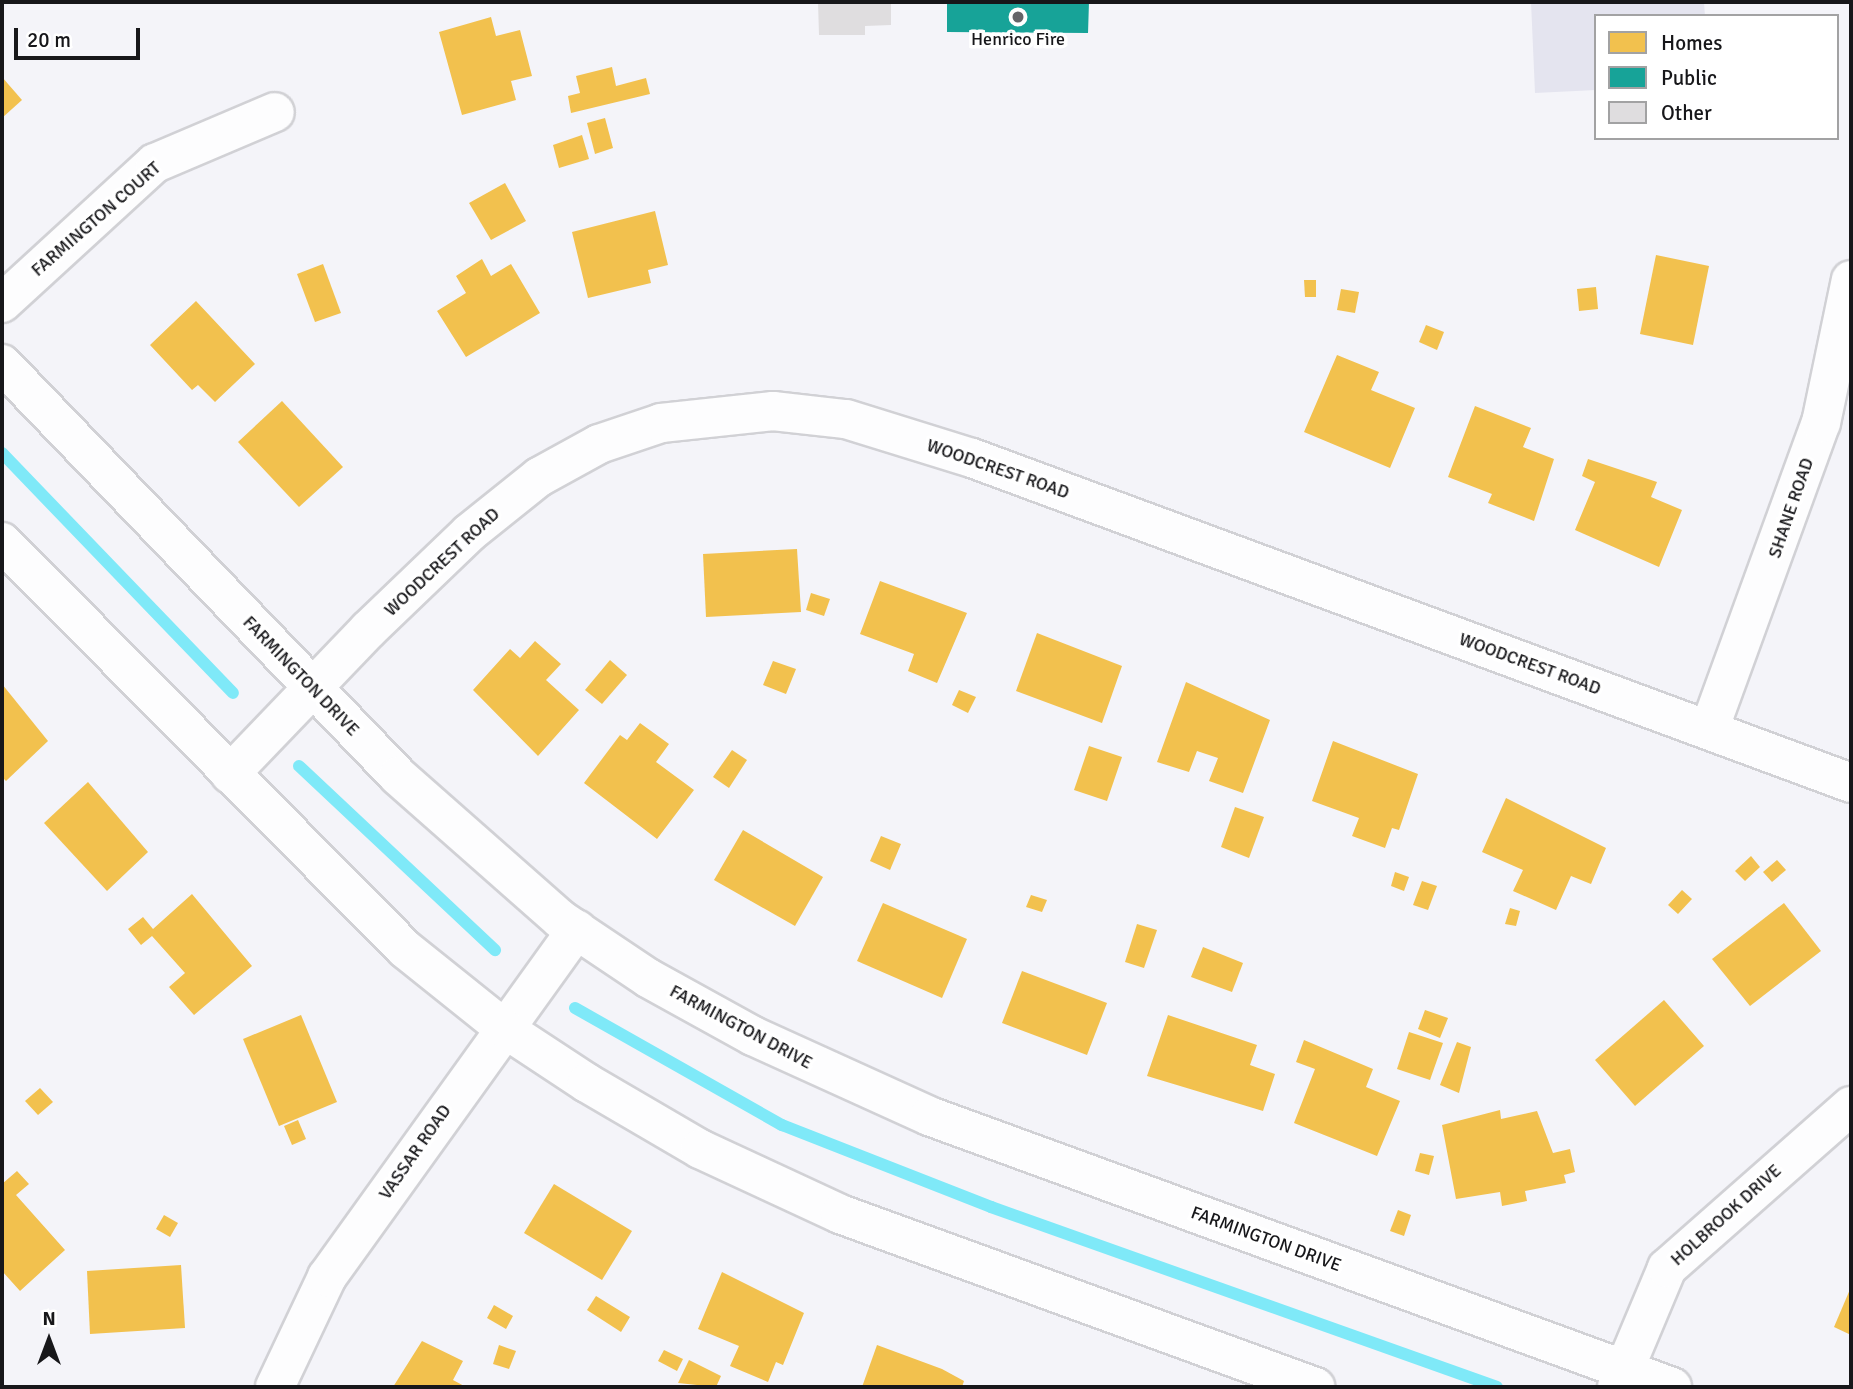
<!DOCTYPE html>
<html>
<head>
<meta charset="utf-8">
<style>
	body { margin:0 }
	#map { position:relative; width:1853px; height:1389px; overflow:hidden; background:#f4f4f9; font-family:Signika,sans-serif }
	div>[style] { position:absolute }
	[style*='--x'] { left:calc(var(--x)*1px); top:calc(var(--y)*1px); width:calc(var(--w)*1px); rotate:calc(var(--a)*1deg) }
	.built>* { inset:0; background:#e4e4ef }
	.homes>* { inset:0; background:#f2c14e }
	.public>* { inset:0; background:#17a398 }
	.stream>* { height:12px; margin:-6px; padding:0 6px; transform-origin:6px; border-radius:6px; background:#7fe9f8 }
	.building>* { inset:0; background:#dfdddf }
	.roads { filter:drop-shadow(2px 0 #d1d1d5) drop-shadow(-2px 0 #d1d1d5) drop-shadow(0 2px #d1d1d5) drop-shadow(0 -2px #d1d1d5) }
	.minor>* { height:38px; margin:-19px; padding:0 19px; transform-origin:19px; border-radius:19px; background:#fdfdfe }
	.tertiary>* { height:38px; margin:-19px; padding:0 19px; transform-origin:19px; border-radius:19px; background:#fdfdfe }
	.dots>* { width:19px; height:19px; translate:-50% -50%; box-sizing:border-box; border:4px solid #fff; border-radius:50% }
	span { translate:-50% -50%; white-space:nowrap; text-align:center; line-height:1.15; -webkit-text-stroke:7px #fff; paint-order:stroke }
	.poi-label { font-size:18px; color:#17171a }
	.street-label { font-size:18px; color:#17171a }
	.frame { position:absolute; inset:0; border:4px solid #17171a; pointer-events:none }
	.legend { position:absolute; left:1594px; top:14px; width:245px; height:126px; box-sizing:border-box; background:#fff; border:2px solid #a2a2a3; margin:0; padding:9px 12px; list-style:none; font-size:21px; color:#17171a }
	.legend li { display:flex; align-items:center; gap:14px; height:35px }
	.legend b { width:35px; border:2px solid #a2a2a3 }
	.north { position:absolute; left:14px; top:1305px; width:70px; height:70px; -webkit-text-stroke:5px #fff; paint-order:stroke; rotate:0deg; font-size:19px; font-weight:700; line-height:28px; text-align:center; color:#17171a }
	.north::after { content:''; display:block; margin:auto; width:24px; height:32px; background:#17171a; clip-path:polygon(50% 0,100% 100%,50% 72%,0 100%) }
	.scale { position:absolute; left:14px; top:28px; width:126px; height:32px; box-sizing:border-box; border:4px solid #17171a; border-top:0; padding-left:9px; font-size:21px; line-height:24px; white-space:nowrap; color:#17171a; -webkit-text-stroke:5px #fff; paint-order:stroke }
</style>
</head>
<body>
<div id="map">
	<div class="built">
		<div style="clip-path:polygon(1531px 2px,1704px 2px,1705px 16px,1596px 16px,1596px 90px,1535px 93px)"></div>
	</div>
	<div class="homes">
		<div style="clip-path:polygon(491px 17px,496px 36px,520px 30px,532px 76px,511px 81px,516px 100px,462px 115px,439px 32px)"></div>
		<div style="clip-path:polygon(612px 67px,616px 86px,646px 78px,650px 94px,571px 113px,568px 96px,580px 93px,576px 76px)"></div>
		<div style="clip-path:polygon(2px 77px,22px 100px,2px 118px)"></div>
		<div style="clip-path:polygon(605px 118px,613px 148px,595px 154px,587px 123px)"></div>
		<div style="clip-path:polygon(582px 135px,589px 159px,559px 168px,553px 145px)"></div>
		<div style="clip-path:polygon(505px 183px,526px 221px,491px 240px,469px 203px)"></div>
		<div style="clip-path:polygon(655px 211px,668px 265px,648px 270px,651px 283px,588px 298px,572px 232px)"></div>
		<div style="clip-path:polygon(1656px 255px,1709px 266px,1693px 345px,1640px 334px)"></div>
		<div style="clip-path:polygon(482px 259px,491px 276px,511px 264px,540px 313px,466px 357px,437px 311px,466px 293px,456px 276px)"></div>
		<div style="clip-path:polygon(323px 264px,341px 313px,315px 322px,297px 274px)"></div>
		<div style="clip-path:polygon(1304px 280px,1316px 280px,1316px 297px,1305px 297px)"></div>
		<div style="clip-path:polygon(1596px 287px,1598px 309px,1579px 311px,1577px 289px)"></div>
		<div style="clip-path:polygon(1341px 289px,1359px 292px,1355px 313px,1337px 310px)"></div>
		<div style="clip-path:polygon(196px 301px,255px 364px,215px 402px,198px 385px,192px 390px,150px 345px)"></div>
		<div style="clip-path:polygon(1426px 325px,1444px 332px,1437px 350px,1419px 342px)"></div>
		<div style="clip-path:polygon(1337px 355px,1379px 372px,1371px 390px,1415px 408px,1390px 468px,1304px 432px)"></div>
		<div style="clip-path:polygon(282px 401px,343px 467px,299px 507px,238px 442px)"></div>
		<div style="clip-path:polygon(1475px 406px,1531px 428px,1523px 447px,1554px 459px,1534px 521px,1488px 503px,1492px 494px,1448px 477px)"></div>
		<div style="clip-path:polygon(1588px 459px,1657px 482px,1651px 497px,1682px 510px,1659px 567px,1575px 530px,1595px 482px,1582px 476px)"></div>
		<div style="clip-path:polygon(797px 549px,801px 612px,706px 617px,703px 554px)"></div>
		<div style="clip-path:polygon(880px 581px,967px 613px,937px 683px,908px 671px,914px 654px,860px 634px)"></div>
		<div style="clip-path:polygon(811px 593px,830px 599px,824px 616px,806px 610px)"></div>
		<div style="clip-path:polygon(1037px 633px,1122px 666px,1102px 723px,1016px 691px)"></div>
		<div style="clip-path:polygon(535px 641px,561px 664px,546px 680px,579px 710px,538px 756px,473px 690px,510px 649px,520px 658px)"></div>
		<div style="clip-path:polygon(610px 660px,627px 675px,602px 704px,585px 690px)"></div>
		<div style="clip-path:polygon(773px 661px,796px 669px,786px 694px,763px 685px)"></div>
		<div style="clip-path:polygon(1186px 682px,1270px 720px,1243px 793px,1209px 781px,1218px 758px,1197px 751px,1189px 772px,1157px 762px)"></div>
		<div style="clip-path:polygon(2px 684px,48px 741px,6px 781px,2px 777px)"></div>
		<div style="clip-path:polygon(959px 690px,976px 697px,968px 713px,952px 705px)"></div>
		<div style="clip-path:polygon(640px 723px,669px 744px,656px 762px,694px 790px,657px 839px,584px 783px,620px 735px,627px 740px)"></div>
		<div style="clip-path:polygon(1333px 741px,1418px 774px,1399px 830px,1392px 828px,1385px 848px,1352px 836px,1359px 818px,1312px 801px)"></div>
		<div style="clip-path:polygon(1089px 746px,1122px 757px,1107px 801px,1074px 790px)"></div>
		<div style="clip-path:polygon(732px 750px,747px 760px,729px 788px,713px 777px)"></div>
		<div style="clip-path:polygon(88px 782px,148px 852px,107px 891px,44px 823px)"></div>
		<div style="clip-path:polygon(1506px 798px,1606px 848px,1591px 884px,1571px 876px,1556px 910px,1513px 891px,1523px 870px,1482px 852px)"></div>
		<div style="clip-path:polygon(1235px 807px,1264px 817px,1249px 858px,1221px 847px)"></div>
		<div style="clip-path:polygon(743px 830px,823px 877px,795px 926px,714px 880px)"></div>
		<div style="clip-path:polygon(881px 836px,901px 844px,890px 870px,870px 861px)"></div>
		<div style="clip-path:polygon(1751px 856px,1760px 867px,1745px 881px,1735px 871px)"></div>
		<div style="clip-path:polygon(1777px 860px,1786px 870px,1772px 882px,1763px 872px)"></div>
		<div style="clip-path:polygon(1395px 872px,1409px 877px,1404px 891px,1391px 886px)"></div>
		<div style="clip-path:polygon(1422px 881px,1437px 886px,1428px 910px,1413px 905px)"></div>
		<div style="clip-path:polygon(1682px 890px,1692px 899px,1678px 914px,1668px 905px)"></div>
		<div style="clip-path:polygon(192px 894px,252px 966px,194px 1015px,169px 987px,185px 973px,152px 936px,141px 945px,128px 929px,143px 917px,153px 929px)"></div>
		<div style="clip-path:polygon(1031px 895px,1047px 900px,1042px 912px,1026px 907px)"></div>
		<div style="clip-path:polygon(883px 903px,967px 939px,942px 998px,857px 961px)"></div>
		<div style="clip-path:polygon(1784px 903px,1821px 951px,1750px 1006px,1712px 959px)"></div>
		<div style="clip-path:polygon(1510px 908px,1520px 911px,1516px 926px,1505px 924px)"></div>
		<div style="clip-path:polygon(1137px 924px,1157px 930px,1144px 968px,1125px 962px)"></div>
		<div style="clip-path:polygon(1203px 947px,1243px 963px,1232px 992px,1191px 977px)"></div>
		<div style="clip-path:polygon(1022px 971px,1107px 1003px,1087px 1055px,1002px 1023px)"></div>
		<div style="clip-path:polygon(1664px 1000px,1704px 1046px,1635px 1106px,1595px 1060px)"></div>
		<div style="clip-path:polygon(1425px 1010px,1448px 1018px,1440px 1038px,1418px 1029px)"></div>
		<div style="clip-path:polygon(301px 1015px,337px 1102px,279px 1126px,243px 1039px)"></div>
		<div style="clip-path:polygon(1168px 1015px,1257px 1045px,1250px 1065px,1275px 1074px,1263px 1111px,1147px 1076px)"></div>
		<div style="clip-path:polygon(1409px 1032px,1443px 1043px,1430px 1080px,1397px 1069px)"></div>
		<div style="clip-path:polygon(1304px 1040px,1373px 1069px,1366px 1087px,1400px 1101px,1377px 1156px,1294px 1123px,1315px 1069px,1296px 1062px)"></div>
		<div style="clip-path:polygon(1457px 1042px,1471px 1047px,1459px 1093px,1440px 1085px)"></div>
		<div style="clip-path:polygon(40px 1088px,53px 1102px,38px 1115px,25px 1101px)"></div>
		<div style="clip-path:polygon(1500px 1110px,1501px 1119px,1537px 1111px,1553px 1153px,1570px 1149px,1575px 1172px,1564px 1175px,1566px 1183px,1525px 1191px,1527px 1201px,1502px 1206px,1500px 1192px,1456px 1199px,1442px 1125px)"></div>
		<div style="clip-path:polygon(298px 1120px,306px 1139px,292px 1145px,284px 1126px)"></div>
		<div style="clip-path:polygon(1420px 1153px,1434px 1156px,1429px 1175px,1415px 1171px)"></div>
		<div style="clip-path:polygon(17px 1171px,29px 1184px,16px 1195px,65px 1250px,20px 1291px,2px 1271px,2px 1184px)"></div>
		<div style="clip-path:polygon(554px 1184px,632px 1231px,602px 1280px,524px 1233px)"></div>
		<div style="clip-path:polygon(1398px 1210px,1411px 1215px,1404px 1236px,1390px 1231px)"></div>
		<div style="clip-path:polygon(164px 1215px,178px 1223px,170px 1237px,156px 1229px)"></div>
		<div style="clip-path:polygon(181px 1265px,185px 1328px,90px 1334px,87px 1271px)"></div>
		<div style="clip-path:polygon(722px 1272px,804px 1313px,783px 1365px,776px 1362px,768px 1382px,730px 1366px,739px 1346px,698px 1329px)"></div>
		<div style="clip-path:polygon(1851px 1287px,1851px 1335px,1834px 1327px)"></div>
		<div style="clip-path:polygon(596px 1296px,630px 1317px,621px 1332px,587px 1310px)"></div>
		<div style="clip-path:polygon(494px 1305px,513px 1316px,506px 1329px,487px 1318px)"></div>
		<div style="clip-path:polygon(422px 1341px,463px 1361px,453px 1380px,466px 1387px,393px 1387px)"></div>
		<div style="clip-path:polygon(499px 1345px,516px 1351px,509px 1369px,493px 1364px)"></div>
		<div style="clip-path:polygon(877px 1345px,942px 1369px,964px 1381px,962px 1387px,862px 1387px)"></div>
		<div style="clip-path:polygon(664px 1350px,683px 1359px,677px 1371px,658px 1361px)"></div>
		<div style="clip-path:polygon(689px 1360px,721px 1376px,716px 1387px,678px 1383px)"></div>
	</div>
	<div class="public">
		<div style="clip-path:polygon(947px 2px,1089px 2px,1088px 33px,947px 32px)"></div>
	</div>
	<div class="stream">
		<div style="--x:2;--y:453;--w:333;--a:46.1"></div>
		<div style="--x:299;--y:766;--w:269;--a:43.2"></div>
		<div style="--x:575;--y:1008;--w:238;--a:29.5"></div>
		<div style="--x:782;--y:1125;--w:225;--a:21.4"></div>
		<div style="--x:991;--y:1207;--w:537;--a:19.58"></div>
	</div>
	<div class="building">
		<div style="clip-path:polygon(818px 2px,891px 3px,891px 25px,865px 26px,865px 35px,819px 35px)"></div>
	</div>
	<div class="roads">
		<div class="minor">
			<div style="--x:2;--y:303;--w:207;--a:-42.5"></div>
			<div style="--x:155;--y:163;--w:130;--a:-23"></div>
			<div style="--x:1709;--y:730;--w:327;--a:-70"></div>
			<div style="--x:1821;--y:423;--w:146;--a:-78.2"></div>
			<div style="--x:230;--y:774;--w:199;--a:-46.2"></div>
			<div style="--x:368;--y:630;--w:140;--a:-43.8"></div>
			<div style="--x:469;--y:533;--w:90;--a:-38.7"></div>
			<div style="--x:539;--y:477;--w:68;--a:-28.8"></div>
			<div style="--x:599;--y:444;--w:65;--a:-18.7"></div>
			<div style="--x:661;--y:423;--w:113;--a:-6.1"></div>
			<div style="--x:773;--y:411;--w:73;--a:6.3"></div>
			<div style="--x:846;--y:419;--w:132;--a:17.2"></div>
			<div style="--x:972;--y:458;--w:937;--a:20.29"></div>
			<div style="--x:275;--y:1387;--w:122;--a:-64.7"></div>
			<div style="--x:327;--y:1277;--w:428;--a:-54.3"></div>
			<div style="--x:1617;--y:1387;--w:129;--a:-67.2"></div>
			<div style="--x:1667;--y:1268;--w:245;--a:-41.4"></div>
		</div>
		<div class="tertiary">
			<div style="--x:2;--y:364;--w:571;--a:46.13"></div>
			<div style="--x:398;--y:776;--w:216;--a:41.4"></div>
			<div style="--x:560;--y:919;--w:106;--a:33.8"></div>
			<div style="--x:648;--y:978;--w:120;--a:28.9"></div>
			<div style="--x:753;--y:1036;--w:193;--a:24.4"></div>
			<div style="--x:929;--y:1116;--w:791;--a:20.04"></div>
			<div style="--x:2;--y:542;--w:573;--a:45.28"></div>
			<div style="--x:405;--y:949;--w:128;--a:38.7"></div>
			<div style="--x:505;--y:1029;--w:98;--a:33.4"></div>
			<div style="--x:587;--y:1083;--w:131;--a:30.3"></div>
			<div style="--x:700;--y:1149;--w:154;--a:24.9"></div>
			<div style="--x:840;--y:1214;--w:506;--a:20.01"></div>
		</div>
	</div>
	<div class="dots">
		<div style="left:1018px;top:17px;background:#646468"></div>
	</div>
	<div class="poi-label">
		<span style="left:1018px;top:39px">Henrico Fire</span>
	</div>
	<div class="street-label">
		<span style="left:96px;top:219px;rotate:-41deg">FARMINGTON COURT</span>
		<span style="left:998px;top:469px;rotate:19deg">WOODCREST ROAD</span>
		<span style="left:1791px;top:508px;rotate:-71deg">SHANE ROAD</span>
		<span style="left:442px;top:562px;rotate:-43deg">WOODCREST ROAD</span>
		<span style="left:1530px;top:664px;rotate:20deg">WOODCREST ROAD</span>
		<span style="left:301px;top:676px;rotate:46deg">FARMINGTON DRIVE</span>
		<span style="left:741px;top:1027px;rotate:28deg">FARMINGTON DRIVE</span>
		<span style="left:415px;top:1152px;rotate:-55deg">VASSAR ROAD</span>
		<span style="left:1726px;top:1215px;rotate:-42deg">HOLBROOK DRIVE</span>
		<span style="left:1266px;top:1239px;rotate:20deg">FARMINGTON DRIVE</span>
	</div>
	<div class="frame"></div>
	<ul class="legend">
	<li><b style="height:19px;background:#f2c14e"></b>Homes</li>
	<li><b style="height:19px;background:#17a398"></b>Public</li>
	<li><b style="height:19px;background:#dfdddf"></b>Other</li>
	</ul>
	<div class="north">N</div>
	<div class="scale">20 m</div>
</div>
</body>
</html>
